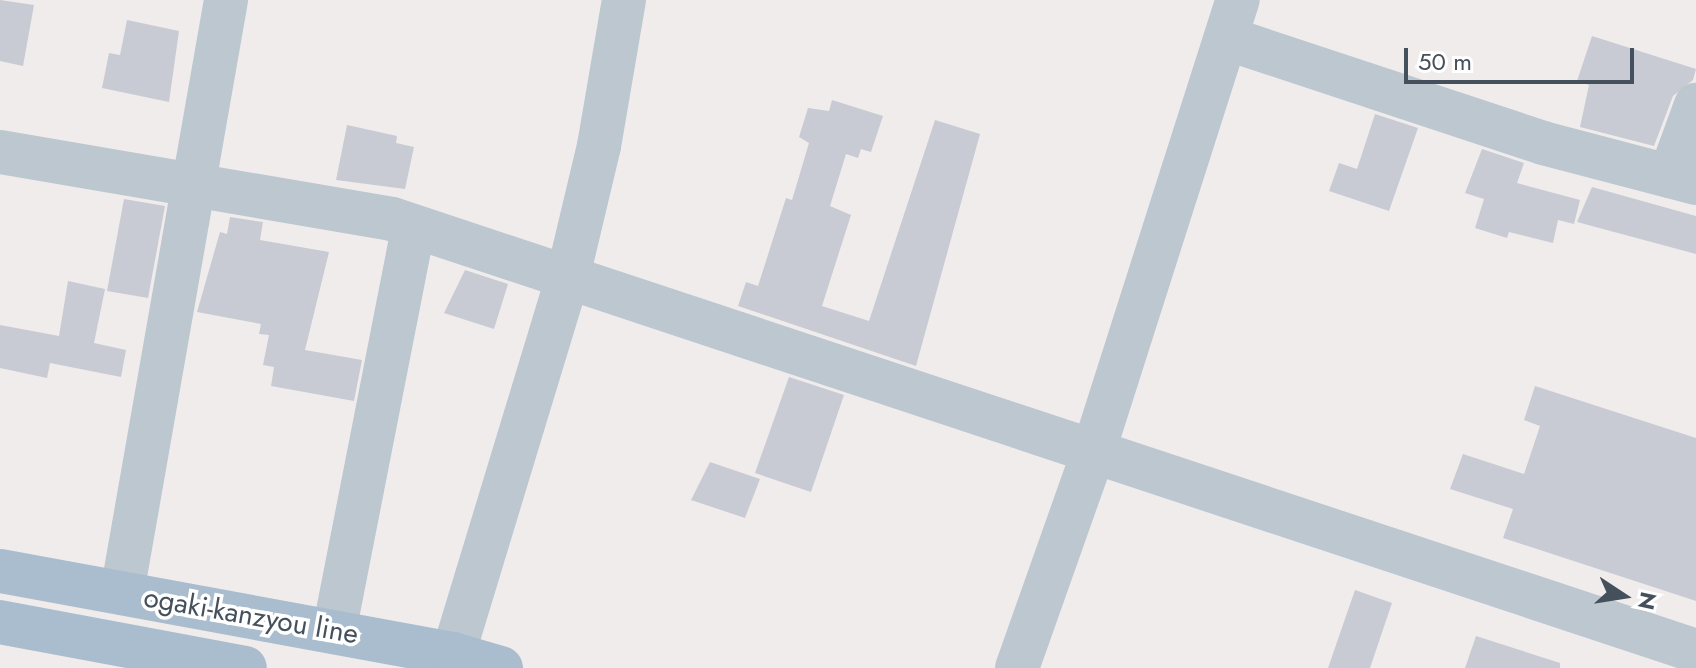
<!DOCTYPE html>
<html>
<head>
<meta charset="utf-8">
<style>
	body { margin:0 }
	#map { position:relative; width:1696px; height:668px; overflow:hidden; background:#f0ecec; font-family:Jost,sans-serif }
	div>[style] { position:absolute }
	[style*='--x'] { left:calc(var(--x)*1px); top:calc(var(--y)*1px); width:calc(var(--w)*1px); rotate:calc(var(--a)*1deg) }
	.building>* { inset:0; background:#c8cbd3 }
	.minor>* { height:44px; margin:-22px; padding:0 22px; transform-origin:22px; border-radius:22px; background:#bcc7d0 }
	.major>* { height:44px; margin:-22px; padding:0 22px; transform-origin:22px; border-radius:22px; background:#aabdce }
	span { translate:-50% -50%; white-space:nowrap; text-align:center; line-height:1.15; -webkit-text-stroke:7px #fff; paint-order:stroke }
	.street-label { font-size:28px; color:#44505b }
	.north { position:absolute; left:1584px; top:556px; width:80px; height:80px; -webkit-text-stroke:6px #fff; paint-order:stroke; rotate:102deg; font-size:22px; font-weight:700; line-height:32px; text-align:center; color:#44505b }
	.north::after { content:''; display:block; margin:auto; width:28px; height:36px; background:#44505b; clip-path:polygon(50% 0,100% 100%,50% 72%,0 100%) }
	.scale { position:absolute; left:1404px; top:48px; width:230px; height:36px; box-sizing:border-box; border:4px solid #44505b; border-top:0; padding-left:10px; font-size:24px; line-height:28px; white-space:nowrap; color:#44505b; -webkit-text-stroke:6px #fff; paint-order:stroke }
</style>
</head>
<body>
<div id="map">
	<div class="building">
		<div style="clip-path:polygon(0 0,34px 5px,23px 66px,0 61px)"></div>
		<div style="clip-path:polygon(127px 20px,179px 31px,169px 102px,102px 88px,109px 53px,120px 55px)"></div>
		<div style="clip-path:polygon(1592px 36px,1696px 69px,1693px 80px,1673px 96px,1654px 146px,1580px 127px,1589px 85px,1577px 81px)"></div>
		<div style="clip-path:polygon(832px 100px,883px 116px,871px 152px,861px 149px,858px 158px,846px 154px,830px 206px,851px 215px,822px 306px,869px 321px,935px 120px,980px 134px,916px 366px,738px 306px,746px 282px,758px 286px,786px 198px,792px 200px,809px 143px,799px 137px,808px 108px,829px 111px)"></div>
		<div style="clip-path:polygon(1375px 114px,1418px 128px,1389px 211px,1329px 191px,1339px 163px,1357px 169px)"></div>
		<div style="clip-path:polygon(347px 125px,397px 136px,396px 143px,414px 147px,405px 189px,336px 180px)"></div>
		<div style="clip-path:polygon(1482px 149px,1524px 163px,1517px 183px,1580px 200px,1574px 224px,1558px 220px,1553px 243px,1509px 232px,1507px 238px,1475px 228px,1484px 199px,1465px 193px)"></div>
		<div style="clip-path:polygon(1592px 187px,1696px 216px,1696px 254px,1577px 222px)"></div>
		<div style="clip-path:polygon(124px 199px,165px 206px,148px 298px,107px 291px)"></div>
		<div style="clip-path:polygon(230px 217px,263px 222px,260px 240px,329px 252px,305px 350px,362px 360px,354px 401px,271px 386px,274px 367px,263px 365px,269px 335px,259px 334px,261px 324px,197px 312px,220px 232px,227px 234px)"></div>
		<div style="clip-path:polygon(465px 270px,508px 284px,494px 329px,444px 313px)"></div>
		<div style="clip-path:polygon(68px 281px,105px 289px,94px 343px,126px 350px,121px 377px,50px 363px,47px 378px,0 368px,0 325px,59px 336px)"></div>
		<div style="clip-path:polygon(789px 377px,844px 395px,811px 492px,755px 473px)"></div>
		<div style="clip-path:polygon(1535px 386px,1696px 438px,1696px 601px,1503px 538px,1513px 509px,1450px 489px,1463px 454px,1524px 474px,1540px 426px,1524px 420px)"></div>
		<div style="clip-path:polygon(710px 462px,760px 479px,745px 518px,691px 500px)"></div>
		<div style="clip-path:polygon(1355px 590px,1392px 603px,1370px 668px,1328px 668px)"></div>
		<div style="clip-path:polygon(1476px 636px,1560px 663px,1560px 668px,1465px 668px)"></div>
	</div>
	<div class="minor">
		<div style="--x:1226;--y:38;--w:334;--a:18.3"></div>
		<div style="--x:1543;--y:143;--w:158;--a:14.7"></div>
		<div style="--x:0;--y:152;--w:398;--a:9.7"></div>
		<div style="--x:392;--y:219;--w:1374;--a:18.33"></div>
		<div style="--x:1670;--y:176;--w:76;--a:-69.9"></div>
		<div style="--x:122;--y:593;--w:602;--a:-80.05"></div>
		<div style="--x:334;--y:632;--w:412;--a:-78.9"></div>
		<div style="--x:449;--y:668;--w:410;--a:-73.1"></div>
		<div style="--x:568;--y:276;--w:134;--a:-76.6"></div>
		<div style="--x:599;--y:146;--w:148;--a:-80.3"></div>
		<div style="--x:1017;--y:668;--w:228;--a:-70.5"></div>
		<div style="--x:1093;--y:453;--w:476;--a:-72.3"></div>
	</div>
	<div class="major">
		<div style="--x:0;--y:571;--w:461;--a:10.4"></div>
		<div style="--x:453;--y:654;--w:50;--a:16.3"></div>
		<div style="--x:0;--y:622;--w:249;--a:10.6"></div>
	</div>
	<div class="street-label">
		<span style="left:251px;top:616px;rotate:10deg">ogaki-kanzyou line</span>
	</div>
	<div class="north">N</div>
	<div class="scale">50 m</div>
</div>
</body>
</html>
